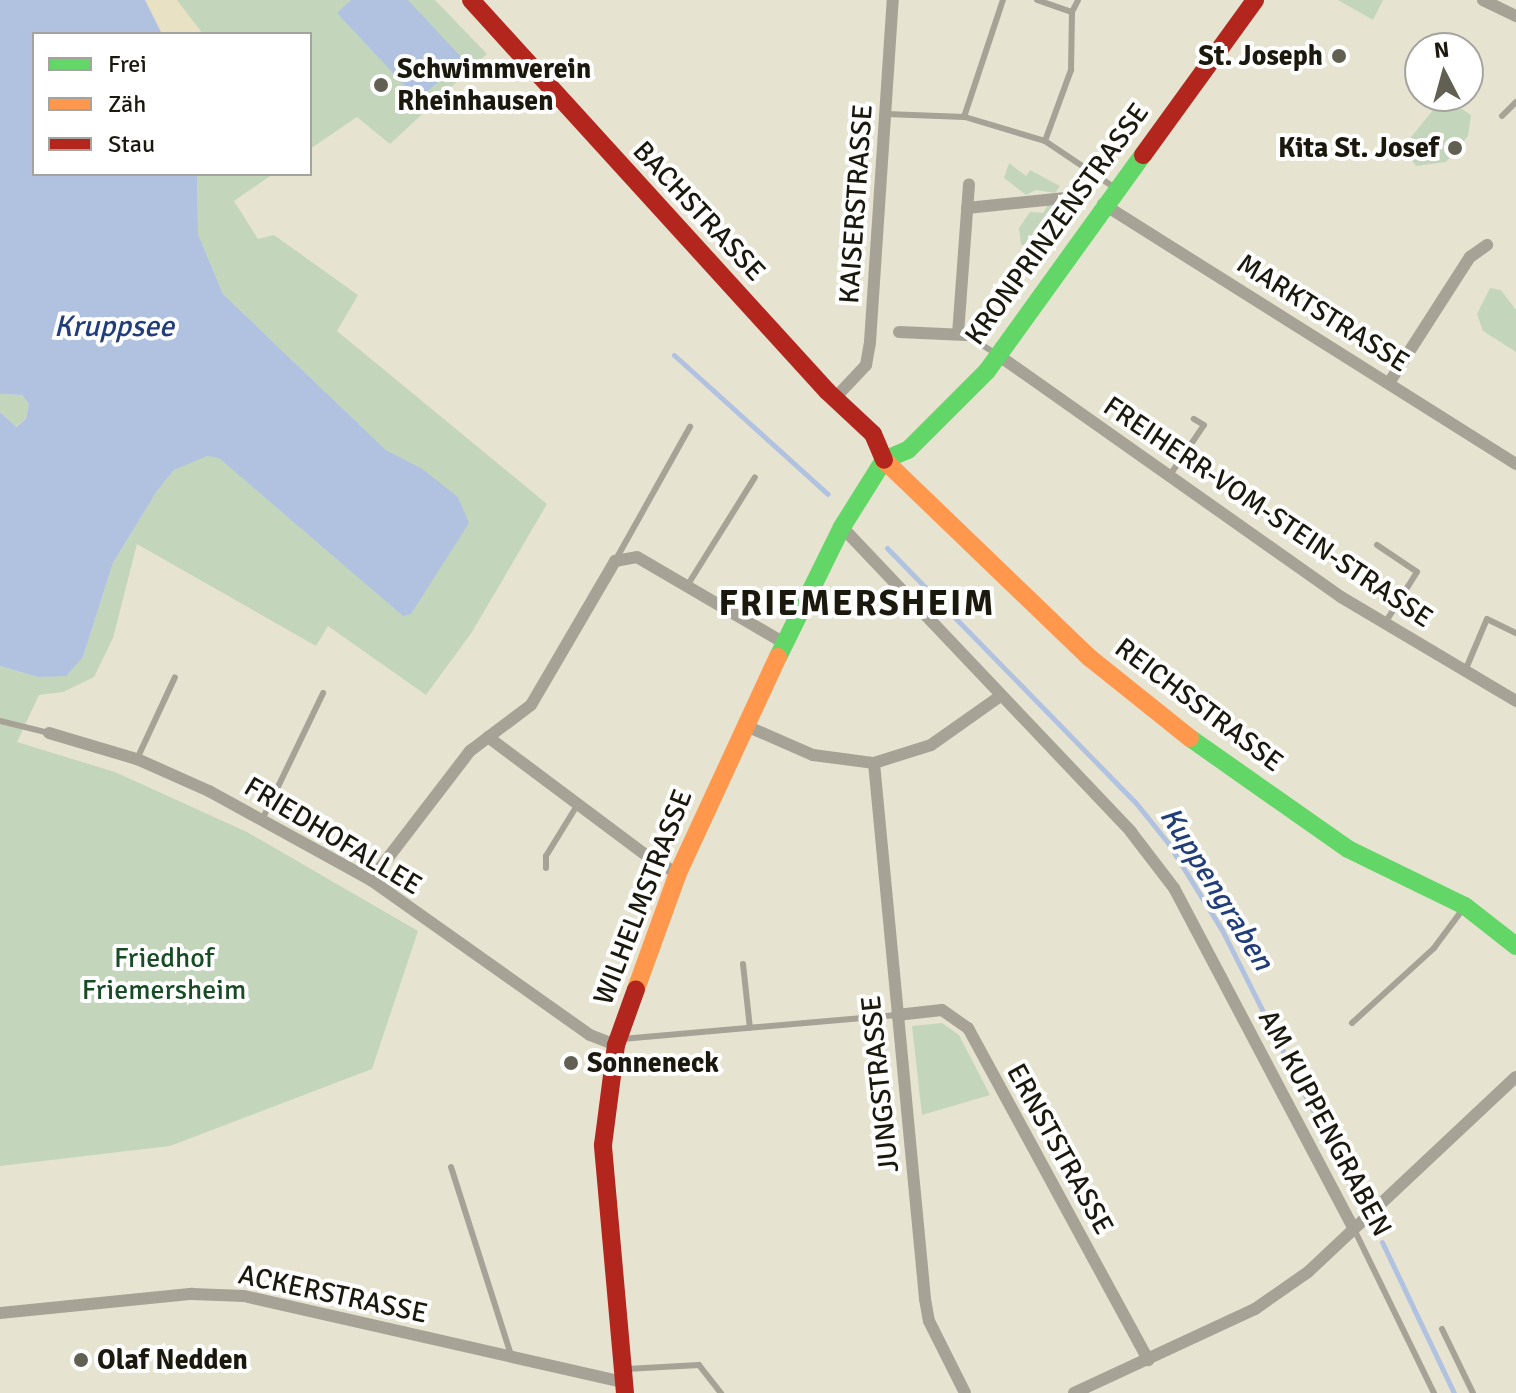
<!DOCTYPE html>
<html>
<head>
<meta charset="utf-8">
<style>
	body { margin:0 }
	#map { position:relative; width:1516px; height:1393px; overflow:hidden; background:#e7e3d1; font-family:Signika,sans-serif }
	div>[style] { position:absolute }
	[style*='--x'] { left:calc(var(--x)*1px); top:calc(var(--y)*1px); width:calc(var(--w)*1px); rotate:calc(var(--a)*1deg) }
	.green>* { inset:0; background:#c3d6bc }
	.sand>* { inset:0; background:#e8e1c4 }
	.water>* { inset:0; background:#b1c2e0 }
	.stream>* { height:5px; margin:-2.5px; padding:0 2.5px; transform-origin:2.5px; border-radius:2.5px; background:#b1c2e0 }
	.lane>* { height:6px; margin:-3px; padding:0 3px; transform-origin:3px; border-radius:3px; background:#a6a296 }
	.street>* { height:12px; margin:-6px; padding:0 6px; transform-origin:6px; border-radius:6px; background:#a6a296 }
	.fast>* { height:18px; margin:-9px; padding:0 9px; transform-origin:9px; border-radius:9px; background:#63d668 }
	.slow>* { height:18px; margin:-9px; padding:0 9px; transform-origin:9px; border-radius:9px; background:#ff974d }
	.jam>* { height:18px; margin:-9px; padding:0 9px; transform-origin:9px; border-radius:9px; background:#b3261e }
	.dots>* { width:22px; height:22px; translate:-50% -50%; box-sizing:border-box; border:4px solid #fff; border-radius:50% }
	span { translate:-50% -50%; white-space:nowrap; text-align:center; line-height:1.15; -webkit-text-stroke:8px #fff; paint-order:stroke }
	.poi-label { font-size:28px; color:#1b190d; font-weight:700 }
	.right { translate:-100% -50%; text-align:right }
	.left { translate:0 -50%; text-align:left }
	.street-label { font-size:28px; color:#1b190d }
	.park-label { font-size:28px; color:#174c24 }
	.water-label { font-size:30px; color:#223e7a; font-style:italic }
	.district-label { font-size:36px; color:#1b190d; font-weight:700; letter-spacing:2px }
	.legend { position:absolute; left:32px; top:32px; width:280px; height:144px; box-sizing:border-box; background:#fff; border:2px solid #a4a39e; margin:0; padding:10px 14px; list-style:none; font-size:24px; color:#1b190d }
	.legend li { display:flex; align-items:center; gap:16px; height:40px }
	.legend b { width:40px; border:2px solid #a4a39e }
	.north { position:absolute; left:1404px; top:32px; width:80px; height:80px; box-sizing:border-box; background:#fff; border:2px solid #a4a39e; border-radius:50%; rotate:354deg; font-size:22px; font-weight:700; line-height:32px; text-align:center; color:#1b190d }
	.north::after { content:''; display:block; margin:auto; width:28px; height:36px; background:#626052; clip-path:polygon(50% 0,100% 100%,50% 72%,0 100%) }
</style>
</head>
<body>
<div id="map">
	<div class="green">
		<div style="clip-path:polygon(145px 0,435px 0,487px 54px,390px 144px,357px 117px,310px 149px,310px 34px,162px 34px)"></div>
		<div style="clip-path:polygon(1338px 0,1383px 0,1373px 20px)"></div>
		<div style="clip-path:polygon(1450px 101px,1471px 115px,1468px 136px,1446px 162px,1416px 166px,1406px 151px,1408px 141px,1437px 105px)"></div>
		<div style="clip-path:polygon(1009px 163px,1026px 176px,1030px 170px,1060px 186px,1055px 193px,1036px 190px,1026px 195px,1004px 178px)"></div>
		<div style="clip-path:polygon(197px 174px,273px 174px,234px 201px,258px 239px,274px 235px,358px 295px,337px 331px,547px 504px,472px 632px,426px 695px,328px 626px,316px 646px,137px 544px,113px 638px,94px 677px,63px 692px,39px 695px,17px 742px,115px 772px,247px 832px,418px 931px,372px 1069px,170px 1146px,0 1166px,0 666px,38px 677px,66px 675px,83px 657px,113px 563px,157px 491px,174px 470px,194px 460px,207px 456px,421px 468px,386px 450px,223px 294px,198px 234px)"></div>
		<div style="clip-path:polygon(1048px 205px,1061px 208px,1030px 250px,1021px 244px,1019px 228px,1030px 212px,1043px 213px)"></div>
		<div style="clip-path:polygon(1490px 288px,1501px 290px,1516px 310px,1516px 352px,1483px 331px,1477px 314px)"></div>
		<div style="clip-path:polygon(0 394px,22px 395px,29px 404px,26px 419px,15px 427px,0 412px)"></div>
		<div style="clip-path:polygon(942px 1023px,959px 1035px,990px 1095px,922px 1115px,912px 1026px)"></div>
	</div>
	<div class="sand">
		<div style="clip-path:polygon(145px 0,177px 0,203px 34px,162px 34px)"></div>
	</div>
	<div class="water">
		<div style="clip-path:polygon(0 0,145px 0,162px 34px,34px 34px,34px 174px,197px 174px,198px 234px,223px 294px,386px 450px,421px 468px,458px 497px,469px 523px,411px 614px,403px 616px,219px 458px,207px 456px,174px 470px,157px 491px,113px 563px,83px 657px,66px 676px,38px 677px,0 666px,0 412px,16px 427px,26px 419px,29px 404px,22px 395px,0 394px)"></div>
		<div style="clip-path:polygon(351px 0,408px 0,463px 59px,418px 100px,337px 13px)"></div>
	</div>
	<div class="stream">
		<div style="--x:674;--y:355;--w:207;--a:42.1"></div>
		<div style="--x:887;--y:548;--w:356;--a:45.7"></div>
		<div style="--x:1136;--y:803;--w:51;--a:51.3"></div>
		<div style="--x:1168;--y:843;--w:102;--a:58.2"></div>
		<div style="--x:1222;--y:930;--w:290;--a:63.3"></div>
		<div style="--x:1382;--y:1242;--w:167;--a:64.5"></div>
	</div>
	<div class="lane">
		<div style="--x:1037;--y:0;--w:37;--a:19"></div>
		<div style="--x:886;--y:114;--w:79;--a:2.2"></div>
		<div style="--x:965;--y:117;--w:84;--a:16.7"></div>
		<div style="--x:1045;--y:141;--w:84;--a:33.9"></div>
		<div style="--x:1502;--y:116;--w:20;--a:-45"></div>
		<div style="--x:964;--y:117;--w:123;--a:-71.6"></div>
		<div style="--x:1045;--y:141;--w:76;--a:-69.9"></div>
		<div style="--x:1071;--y:70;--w:58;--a:-89"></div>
		<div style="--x:1072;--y:12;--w:13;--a:-63"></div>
		<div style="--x:966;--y:335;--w:34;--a:32"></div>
		<div style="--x:1170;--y:475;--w:60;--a:-55.8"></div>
		<div style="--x:1204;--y:425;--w:12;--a:-149"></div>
		<div style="--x:1377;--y:545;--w:48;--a:34"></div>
		<div style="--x:1417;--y:572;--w:60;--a:122.1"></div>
		<div style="--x:615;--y:561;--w:154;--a:-60.8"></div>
		<div style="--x:687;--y:586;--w:128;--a:-58"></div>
		<div style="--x:1465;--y:671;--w:56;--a:-67.1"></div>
		<div style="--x:1487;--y:619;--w:32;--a:26"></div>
		<div style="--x:0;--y:721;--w:50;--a:13.8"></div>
		<div style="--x:137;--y:759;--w:90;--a:-65.1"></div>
		<div style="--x:262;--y:820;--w:141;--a:-64.3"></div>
		<div style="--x:546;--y:868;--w:12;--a:-90"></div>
		<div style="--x:546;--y:856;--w:61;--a:-58.4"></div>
		<div style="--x:743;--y:964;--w:64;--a:83.8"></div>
		<div style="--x:1352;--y:1023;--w:111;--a:-42.4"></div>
		<div style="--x:1434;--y:948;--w:49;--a:-53.4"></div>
		<div style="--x:622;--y:1039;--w:276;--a:-5"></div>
		<div style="--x:451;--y:1167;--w:197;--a:72.3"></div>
		<div style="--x:1353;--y:1227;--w:185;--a:64"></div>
		<div style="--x:1442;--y:1329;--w:71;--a:64.2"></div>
		<div style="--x:626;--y:1369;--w:73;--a:-3.1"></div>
		<div style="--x:699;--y:1365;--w:36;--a:52"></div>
	</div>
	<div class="street">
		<div style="--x:1483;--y:0;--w:37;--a:26"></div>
		<div style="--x:1103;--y:204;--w:488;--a:32.2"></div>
		<div style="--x:967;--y:208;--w:109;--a:-5.8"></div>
		<div style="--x:899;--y:332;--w:67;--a:2.6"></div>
		<div style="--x:958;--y:334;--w:150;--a:-85.8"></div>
		<div style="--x:998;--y:355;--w:420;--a:35.2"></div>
		<div style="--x:1341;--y:597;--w:204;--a:30.7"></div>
		<div style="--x:1389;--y:383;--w:150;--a:-57.3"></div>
		<div style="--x:1470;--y:257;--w:21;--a:-35"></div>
		<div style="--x:834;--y:399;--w:47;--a:-46.7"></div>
		<div style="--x:866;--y:365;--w:23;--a:-80"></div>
		<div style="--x:870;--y:342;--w:343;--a:-86.2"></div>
		<div style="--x:842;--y:527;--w:420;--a:46.5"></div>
		<div style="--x:1131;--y:832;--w:71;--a:52.5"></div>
		<div style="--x:1174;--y:888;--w:383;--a:62.2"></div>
		<div style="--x:744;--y:725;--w:75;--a:23.5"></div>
		<div style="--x:813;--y:755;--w:62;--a:7.5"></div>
		<div style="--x:874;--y:763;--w:60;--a:-17.5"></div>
		<div style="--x:931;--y:745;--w:83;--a:-35.2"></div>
		<div style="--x:49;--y:733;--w:92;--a:16.5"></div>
		<div style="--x:137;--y:759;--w:79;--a:24"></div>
		<div style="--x:209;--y:791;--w:185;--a:28.8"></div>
		<div style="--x:371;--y:880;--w:268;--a:35.3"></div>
		<div style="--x:590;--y:1035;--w:28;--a:21"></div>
		<div style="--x:488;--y:737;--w:207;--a:36.8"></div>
		<div style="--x:654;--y:861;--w:27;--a:27"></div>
		<div style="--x:874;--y:763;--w:538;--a:84.56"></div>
		<div style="--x:925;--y:1299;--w:22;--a:80"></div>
		<div style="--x:929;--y:1321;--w:80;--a:63.4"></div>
		<div style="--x:371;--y:880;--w:163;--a:-52.5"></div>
		<div style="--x:470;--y:751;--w:76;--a:-37"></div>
		<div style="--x:531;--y:705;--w:167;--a:-59.7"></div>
		<div style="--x:615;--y:561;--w:22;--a:-10"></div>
		<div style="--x:637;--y:557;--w:170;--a:30.3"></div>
		<div style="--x:897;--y:1015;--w:45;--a:-6.3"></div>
		<div style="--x:942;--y:1010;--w:32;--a:35"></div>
		<div style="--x:968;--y:1028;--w:378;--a:61.5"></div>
		<div style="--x:0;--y:1313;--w:193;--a:-5.7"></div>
		<div style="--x:192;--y:1294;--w:52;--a:2.2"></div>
		<div style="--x:244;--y:1296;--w:389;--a:12.8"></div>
		<div style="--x:1074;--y:1393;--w:200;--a:-24.9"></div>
		<div style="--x:1255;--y:1309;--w:65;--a:-34.9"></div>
		<div style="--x:1308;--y:1272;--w:285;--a:-43.2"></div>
	</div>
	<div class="fast">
		<div style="--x:884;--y:460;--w:26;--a:-23"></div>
		<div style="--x:908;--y:450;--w:112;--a:-45"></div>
		<div style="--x:987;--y:371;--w:266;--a:-54.2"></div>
		<div style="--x:778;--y:657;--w:145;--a:-63.8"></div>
		<div style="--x:842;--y:527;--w:79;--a:-57.9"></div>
		<div style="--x:1190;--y:738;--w:193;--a:35.1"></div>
		<div style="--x:1348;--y:849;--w:130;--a:26"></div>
		<div style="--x:1465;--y:906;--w:65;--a:38.1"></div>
	</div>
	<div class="slow">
		<div style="--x:884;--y:460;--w:286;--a:43.9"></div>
		<div style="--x:1090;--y:658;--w:128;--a:38.7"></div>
		<div style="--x:636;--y:989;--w:123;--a:-70.1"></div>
		<div style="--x:678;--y:873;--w:238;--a:-65.2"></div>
	</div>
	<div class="jam">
		<div style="--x:471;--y:0;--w:529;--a:47.68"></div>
		<div style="--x:827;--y:391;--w:63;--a:43.1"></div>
		<div style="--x:873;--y:434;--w:28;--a:67"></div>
		<div style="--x:1143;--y:155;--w:191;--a:-54.1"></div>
		<div style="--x:625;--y:1393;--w:249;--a:-95.1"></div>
		<div style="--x:603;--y:1145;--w:101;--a:-82.6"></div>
		<div style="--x:616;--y:1045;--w:59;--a:-70.3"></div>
	</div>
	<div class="dots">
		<div style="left:1339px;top:56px;background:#626052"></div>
		<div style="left:381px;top:85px;background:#626052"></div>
		<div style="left:1455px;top:148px;background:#626052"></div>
		<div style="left:571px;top:1063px;background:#626052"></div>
		<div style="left:81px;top:1360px;background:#626052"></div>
	</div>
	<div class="poi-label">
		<span class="right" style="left:1323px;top:56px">St. Joseph</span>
		<span class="left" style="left:397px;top:85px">Schwimmverein<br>Rheinhausen</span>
		<span class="right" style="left:1439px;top:148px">Kita St. Josef</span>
		<span class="left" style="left:587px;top:1063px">Sonneneck</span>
		<span class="left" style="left:97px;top:1360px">Olaf Nedden</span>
	</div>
	<div class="street-label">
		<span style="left:856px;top:204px;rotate:-86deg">KAISERSTRASSE</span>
		<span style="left:699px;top:211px;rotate:47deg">BACHSTRASSE</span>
		<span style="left:1057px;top:224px;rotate:-54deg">KRONPRINZENSTRASSE</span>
		<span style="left:1323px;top:313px;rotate:32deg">MARKTSTRASSE</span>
		<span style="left:1268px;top:512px;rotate:34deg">FREIHERR-VOM-STEIN-STRASSE</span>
		<span style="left:1199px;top:705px;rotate:37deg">REICHSSTRASSE</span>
		<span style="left:333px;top:836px;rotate:31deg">FRIEDHOFALLEE</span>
		<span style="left:643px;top:897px;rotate:-69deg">WILHELMSTRASSE</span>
		<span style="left:880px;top:1084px;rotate:-96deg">JUNGSTRASSE</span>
		<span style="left:1325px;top:1123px;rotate:62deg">AM KUPPENGRABEN</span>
		<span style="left:1060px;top:1149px;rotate:61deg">ERNSTSTRASSE</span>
		<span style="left:333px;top:1294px;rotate:12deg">ACKERSTRASSE</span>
	</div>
	<div class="park-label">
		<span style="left:164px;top:974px">Friedhof<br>Friemersheim</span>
	</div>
	<div class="water-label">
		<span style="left:114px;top:327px">Kruppsee</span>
		<span style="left:1216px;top:889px;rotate:58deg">Kuppengraben</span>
	</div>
	<div class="district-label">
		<span style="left:857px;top:604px">FRIEMERSHEIM</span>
	</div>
	<ul class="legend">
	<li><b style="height:10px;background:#63d668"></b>Frei</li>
	<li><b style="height:10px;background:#ff974d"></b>Zäh</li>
	<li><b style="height:10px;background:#b3261e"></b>Stau</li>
	</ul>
	<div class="north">N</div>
</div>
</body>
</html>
